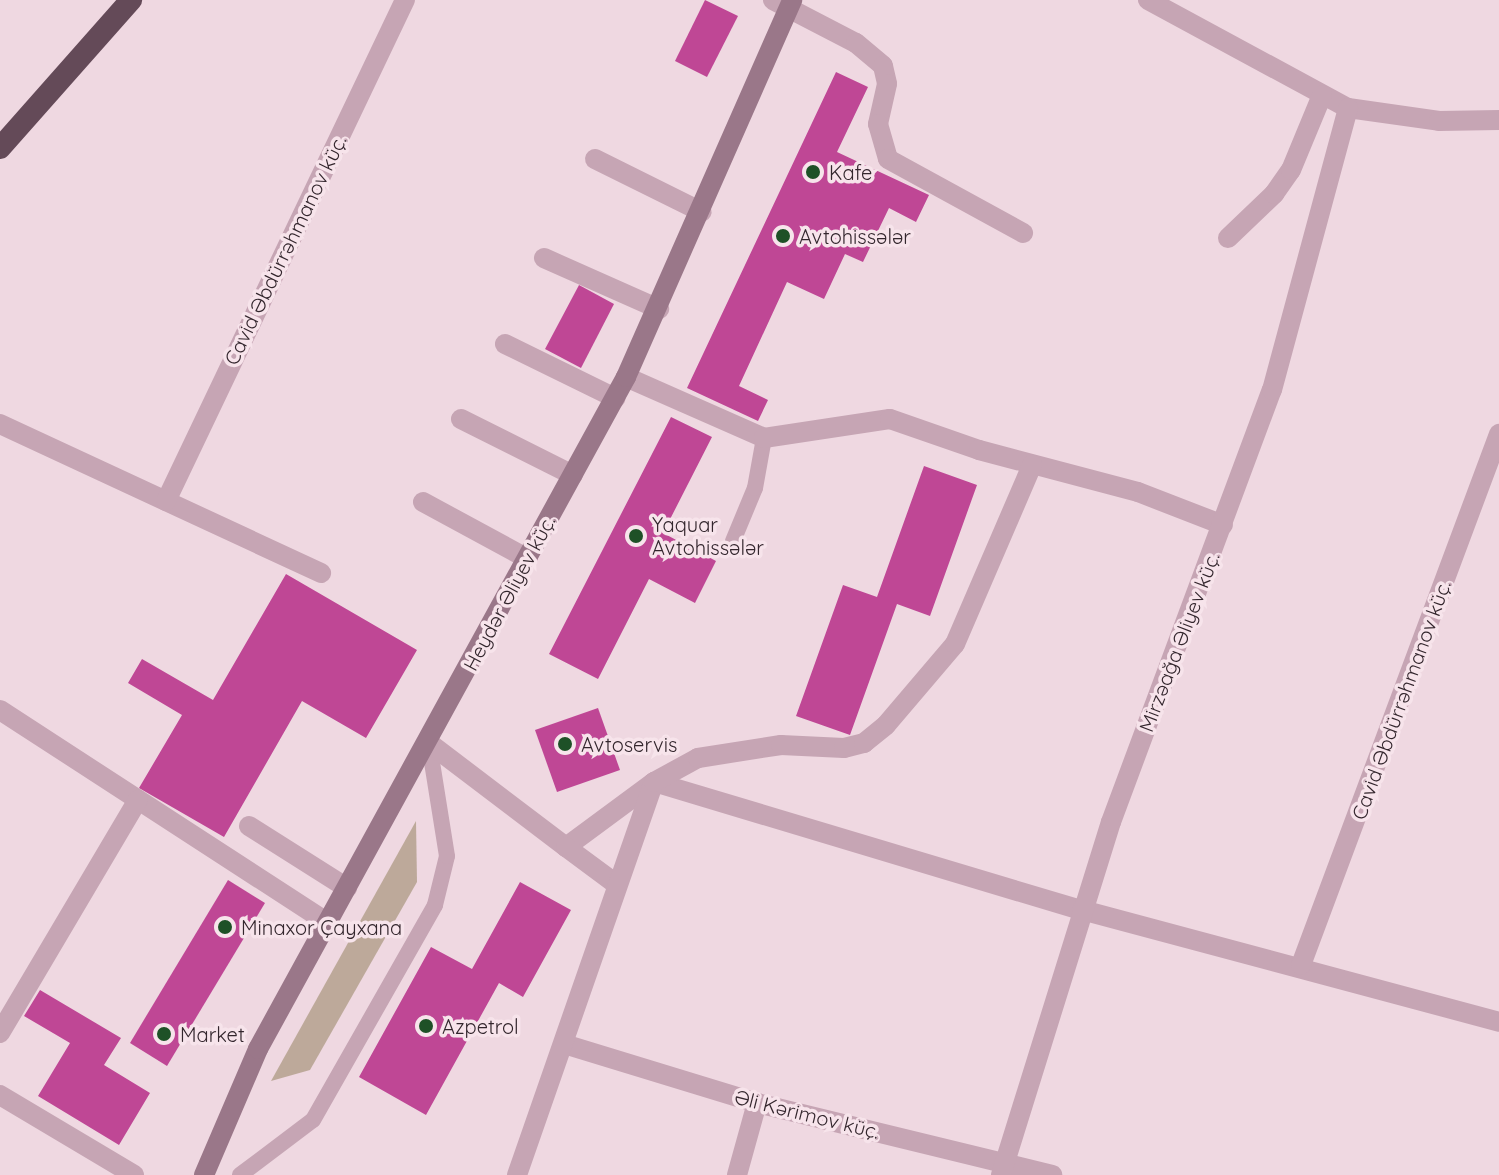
<!DOCTYPE html>
<html>
<head>
<meta charset="utf-8">
<style>
	body { margin:0 }
	#map { position:relative; width:1499px; height:1175px; overflow:hidden; background:#efd8e1; font-family:Quicksand,sans-serif }
	div>[style] { position:absolute }
	[style*='--x'] { left:calc(var(--x)*1px); top:calc(var(--y)*1px); width:calc(var(--w)*1px); rotate:calc(var(--a)*1deg) }
	.green>* { inset:0; background:#bda99a }
	.building>* { inset:0; background:#bf4795 }
	.service>* { height:16px; margin:-8px; padding:0 8px; transform-origin:8px; border-radius:8px; background:#c6a5b4 }
	.minor>* { height:20px; margin:-10px; padding:0 10px; transform-origin:10px; border-radius:10px; background:#c6a5b4 }
	.secondary>* { height:20px; margin:-10px; padding:0 10px; transform-origin:10px; border-radius:10px; background:#9a7789 }
	.trunk>* { height:22px; margin:-11px; padding:0 11px; transform-origin:11px; border-radius:11px; background:#644a58 }
	.dots>* { width:22px; height:22px; translate:-50% -50%; box-sizing:border-box; border:4px solid #f7e4eb; border-radius:50% }
	span { translate:-50% -50%; white-space:nowrap; text-align:center; line-height:1.15; -webkit-text-stroke:7px #f7e4eb; paint-order:stroke }
	.poi-label { font-size:20px; color:#33262d }
	.left { translate:0 -50%; text-align:left }
	.street-label { font-size:20px; color:#33262d }
</style>
</head>
<body>
<div id="map">
	<div class="green">
		<div style="clip-path:polygon(416px 821px,417px 882px,310px 1070px,271px 1081px)"></div>
	</div>
	<div class="building">
		<div style="clip-path:polygon(705px 0,738px 16px,707px 77px,675px 61px)"></div>
		<div style="clip-path:polygon(836px 72px,868px 87px,837px 152px,929px 195px,916px 222px,889px 208px,863px 262px,845px 254px,824px 299px,787px 282px,739px 386px,768px 400px,758px 421px,687px 388px)"></div>
		<div style="clip-path:polygon(579px 285px,614px 304px,581px 368px,545px 349px)"></div>
		<div style="clip-path:polygon(671px 417px,712px 437px,663px 533px,716px 561px,695px 603px,649px 579px,598px 679px,549px 654px)"></div>
		<div style="clip-path:polygon(924px 466px,977px 485px,930px 616px,897px 604px,850px 735px,796px 716px,843px 585px,877px 597px)"></div>
		<div style="clip-path:polygon(286px 574px,417px 650px,366px 738px,302px 701px,224px 837px,139px 788px,182px 715px,128px 683px,142px 659px,213px 700px)"></div>
		<div style="clip-path:polygon(598px 708px,620px 770px,557px 792px,535px 730px)"></div>
		<div style="clip-path:polygon(228px 880px,265px 903px,167px 1066px,130px 1043px)"></div>
		<div style="clip-path:polygon(520px 882px,571px 910px,523px 997px,499px 983px,426px 1115px,359px 1077px,431px 947px,472px 969px)"></div>
		<div style="clip-path:polygon(40px 990px,121px 1038px,104px 1065px,150px 1093px,119px 1145px,38px 1096px,70px 1043px,24px 1016px)"></div>
	</div>
	<div class="service">
		<div style="--x:733;--y:541;--w:57;--a:-67.5"></div>
		<div style="--x:755;--y:488;--w:51;--a:-79.8"></div>
		<div style="--x:240;--y:1175;--w:91;--a:-37"></div>
		<div style="--x:313;--y:1120;--w:247;--a:-60.4"></div>
		<div style="--x:435;--y:905;--w:50;--a:-76.2"></div>
		<div style="--x:447;--y:856;--w:114;--a:-99.1"></div>
	</div>
	<div class="minor">
		<div style="--x:773;--y:0;--w:93;--a:27.4"></div>
		<div style="--x:856;--y:43;--w:35;--a:40"></div>
		<div style="--x:883;--y:66;--w:18;--a:77"></div>
		<div style="--x:887;--y:84;--w:41;--a:102.7"></div>
		<div style="--x:878;--y:124;--w:36;--a:74"></div>
		<div style="--x:888;--y:159;--w:154;--a:28.7"></div>
		<div style="--x:1148;--y:0;--w:227;--a:28.4"></div>
		<div style="--x:1348;--y:108;--w:92;--a:8.1"></div>
		<div style="--x:1439;--y:121;--w:60;--a:-1"></div>
		<div style="--x:595;--y:159;--w:119;--a:26.4"></div>
		<div style="--x:1228;--y:238;--w:64;--a:-43.7"></div>
		<div style="--x:1274;--y:194;--w:29;--a:-55"></div>
		<div style="--x:1291;--y:170;--w:81;--a:-67.5"></div>
		<div style="--x:544;--y:258;--w:126;--a:23.9"></div>
		<div style="--x:505;--y:344;--w:123;--a:26.1"></div>
		<div style="--x:626;--y:377;--w:151;--a:23.8"></div>
		<div style="--x:764;--y:438;--w:127;--a:-8.6"></div>
		<div style="--x:890;--y:419;--w:94;--a:19.2"></div>
		<div style="--x:979;--y:450;--w:164;--a:14.8"></div>
		<div style="--x:1138;--y:492;--w:91;--a:21.2"></div>
		<div style="--x:461;--y:419;--w:125;--a:26.6"></div>
		<div style="--x:0;--y:424;--w:354;--a:24.9"></div>
		<div style="--x:166;--y:501;--w:555;--a:-64.5"></div>
		<div style="--x:423;--y:502;--w:119;--a:28.5"></div>
		<div style="--x:0;--y:710;--w:390;--a:33"></div>
		<div style="--x:429;--y:743;--w:172;--a:37.2"></div>
		<div style="--x:566;--y:847;--w:109;--a:-36.5"></div>
		<div style="--x:654;--y:782;--w:447;--a:16.7"></div>
		<div style="--x:1082;--y:910;--w:432;--a:15"></div>
		<div style="--x:249;--y:826;--w:116;--a:32.3"></div>
		<div style="--x:566;--y:847;--w:62;--a:36.5"></div>
		<div style="--x:1301;--y:965;--w:567;--a:-69.55"></div>
		<div style="--x:0;--y:1033;--w:271;--a:-59.4"></div>
		<div style="--x:564;--y:1044;--w:202;--a:17"></div>
		<div style="--x:757;--y:1103;--w:304;--a:13.7"></div>
		<div style="--x:0;--y:1095;--w:156;--a:30.8"></div>
		<div style="--x:517;--y:1175;--w:416;--a:-70.8"></div>
		<div style="--x:654;--y:782;--w:50;--a:-28.6"></div>
		<div style="--x:698;--y:758;--w:84;--a:-8.9"></div>
		<div style="--x:781;--y:745;--w:63;--a:2.7"></div>
		<div style="--x:844;--y:748;--w:21;--a:-14"></div>
		<div style="--x:864;--y:743;--w:28;--a:-39"></div>
		<div style="--x:886;--y:725;--w:106;--a:-49.6"></div>
		<div style="--x:955;--y:644;--w:195;--a:-66.7"></div>
		<div style="--x:737;--y:1175;--w:75;--a:-74.5"></div>
		<div style="--x:1001;--y:1175;--w:370;--a:-72.7"></div>
		<div style="--x:1111;--y:822;--w:461;--a:-69.6"></div>
		<div style="--x:1272;--y:390;--w:292;--a:-74.9"></div>
	</div>
	<div class="secondary">
		<div style="--x:204;--y:1175;--w:137;--a:-66.8"></div>
		<div style="--x:258;--y:1049;--w:766;--a:-61.29"></div>
		<div style="--x:626;--y:377;--w:412;--a:-66.2"></div>
	</div>
	<div class="trunk">
		<div style="--x:0;--y:148;--w:198;--a:-48.5"></div>
	</div>
	<div class="dots">
		<div style="left:813px;top:172px;background:#1e5127"></div>
		<div style="left:783px;top:236px;background:#1e5127"></div>
		<div style="left:636px;top:536px;background:#1e5127"></div>
		<div style="left:565px;top:744px;background:#1e5127"></div>
		<div style="left:225px;top:927px;background:#1e5127"></div>
		<div style="left:426px;top:1026px;background:#1e5127"></div>
		<div style="left:164px;top:1034px;background:#1e5127"></div>
	</div>
	<div class="poi-label">
		<span class="left" style="left:829px;top:172px">Kafe</span>
		<span class="left" style="left:799px;top:236px">Avtohissələr</span>
		<span class="left" style="left:652px;top:536px">Yaquar<br>Avtohissələr</span>
		<span class="left" style="left:581px;top:744px">Avtoservis</span>
		<span class="left" style="left:241px;top:927px">Minaxor Çayxana</span>
		<span class="left" style="left:442px;top:1026px">Azpetrol</span>
		<span class="left" style="left:180px;top:1034px">Market</span>
	</div>
	<div class="street-label">
		<span style="left:285px;top:250px;rotate:-64deg">Cavid Əbdürrəhmanov küç.</span>
		<span style="left:509px;top:593px;rotate:-62deg">Heydər Əliyev küç.</span>
		<span style="left:1179px;top:642px;rotate:-69deg">Mirzəağa Əliyev küç.</span>
		<span style="left:1401px;top:700px;rotate:-70deg">Cavid Əbdürrəhmanov küç.</span>
		<span style="left:807px;top:1114px;rotate:14deg">Əli Kərimov küç.</span>
	</div>
</div>
</body>
</html>
